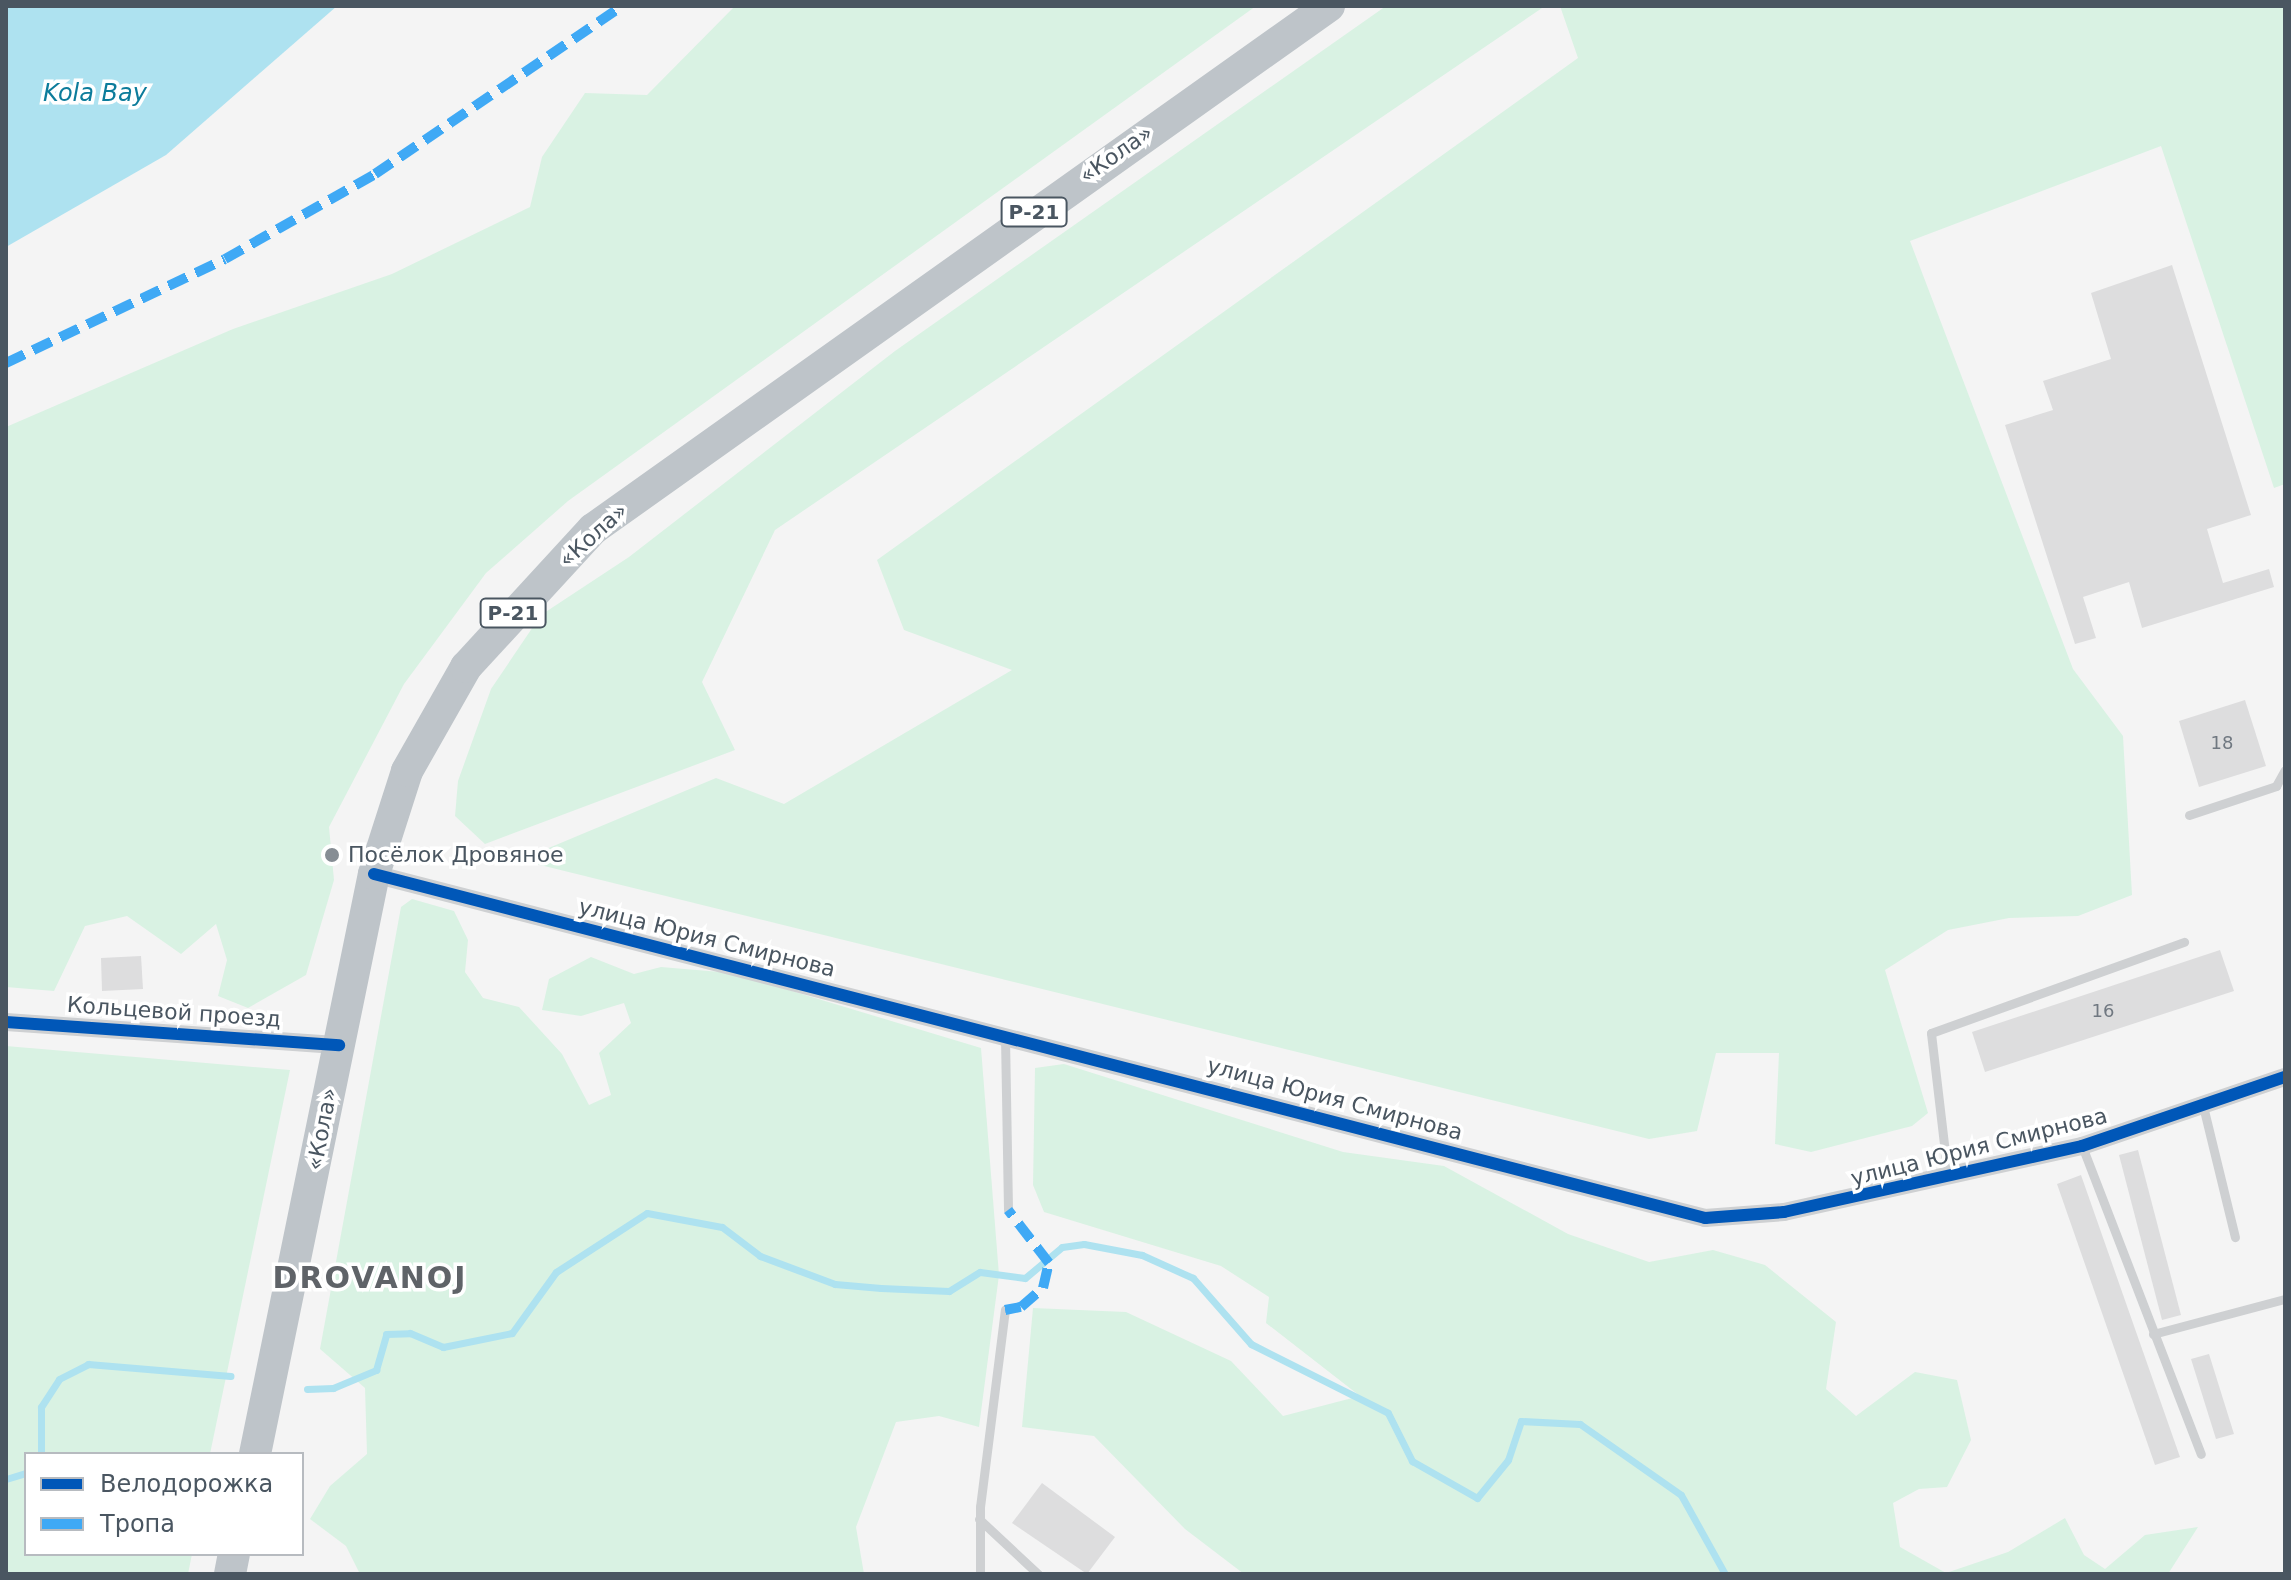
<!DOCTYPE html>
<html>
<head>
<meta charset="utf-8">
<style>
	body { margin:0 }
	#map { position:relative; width:2291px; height:1580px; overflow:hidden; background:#f4f4f4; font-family:"DejaVu Sans",sans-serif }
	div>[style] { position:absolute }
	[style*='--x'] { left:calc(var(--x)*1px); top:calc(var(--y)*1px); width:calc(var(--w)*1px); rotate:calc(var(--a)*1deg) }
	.green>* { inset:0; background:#d9f2e3 }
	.water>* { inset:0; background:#aee2f0 }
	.stream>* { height:7px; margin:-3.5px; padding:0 3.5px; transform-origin:3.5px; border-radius:3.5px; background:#aee2f0 }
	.building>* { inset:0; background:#ddddde }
	.lane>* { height:9px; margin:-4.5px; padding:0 4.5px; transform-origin:4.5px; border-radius:4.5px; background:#ced0d2 }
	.street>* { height:18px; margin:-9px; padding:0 9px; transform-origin:9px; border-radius:9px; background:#ced0d2 }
	.highway>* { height:32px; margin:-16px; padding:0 16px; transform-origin:16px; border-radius:16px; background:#bec4c9 }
	.quiet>* { height:10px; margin-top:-5px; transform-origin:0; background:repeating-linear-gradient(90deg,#3fa9f5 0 20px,transparent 0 30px) }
	.cycleway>* { height:12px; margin:-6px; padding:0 6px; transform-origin:6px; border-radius:6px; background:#0057b8 }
	.dots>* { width:22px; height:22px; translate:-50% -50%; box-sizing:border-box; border:4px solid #fff; border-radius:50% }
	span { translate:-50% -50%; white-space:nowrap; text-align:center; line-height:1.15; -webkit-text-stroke:7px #fff; paint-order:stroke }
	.number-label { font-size:18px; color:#707881 }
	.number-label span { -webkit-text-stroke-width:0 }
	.shield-label span { padding:2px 6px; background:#fff; border:2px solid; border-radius:6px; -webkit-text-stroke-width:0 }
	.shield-label { font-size:20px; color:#4a5661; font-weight:700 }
	.street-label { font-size:22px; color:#4a5661 }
	.poi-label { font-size:22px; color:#4a5661 }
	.left { translate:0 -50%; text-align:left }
	.water-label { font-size:24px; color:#0c7c9b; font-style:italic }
	.district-label { font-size:30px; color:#5f6368; font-weight:700; letter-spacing:2px }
	.frame { position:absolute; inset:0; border:8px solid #4a5661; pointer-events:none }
	.legend { position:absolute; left:24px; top:1452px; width:280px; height:104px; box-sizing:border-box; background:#fff; border:2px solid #b7bbc0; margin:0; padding:10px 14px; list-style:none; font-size:24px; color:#4a5661 }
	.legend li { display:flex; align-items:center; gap:16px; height:40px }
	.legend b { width:40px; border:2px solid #b7bbc0 }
</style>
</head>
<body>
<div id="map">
	<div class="green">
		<div style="clip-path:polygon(735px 6px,1256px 6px,568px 501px,486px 573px,404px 684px,329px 827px,334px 880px,306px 975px,248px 1008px,218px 996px,227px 960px,216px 924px,181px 954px,127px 916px,85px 926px,54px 991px,6px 987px,6px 427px,233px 329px,392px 274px,530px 207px,542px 157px,585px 93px,647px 95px)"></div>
		<div style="clip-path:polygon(1386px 6px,1545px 6px,775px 530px,702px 682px,735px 750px,485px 844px,455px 816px,458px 781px,491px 689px,541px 615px,629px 557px,895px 351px)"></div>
		<div style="clip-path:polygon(1560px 6px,2285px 6px,2285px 484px,2274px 488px,2161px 146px,1910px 241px,2073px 669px,2123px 736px,2132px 895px,2078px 916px,2009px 918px,1948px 930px,1885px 970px,1928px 1113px,1912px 1126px,1811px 1152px,1775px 1144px,1779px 1053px,1716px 1053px,1697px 1131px,1649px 1139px,520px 860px,716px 778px,784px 804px,1012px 670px,904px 630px,877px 560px,1578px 58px)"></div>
		<div style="clip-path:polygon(412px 899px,454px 911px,468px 940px,465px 972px,483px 998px,519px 1007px,562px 1054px,589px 1105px,611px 1095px,599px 1053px,631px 1023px,624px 1003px,581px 1016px,542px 1010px,549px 979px,591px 957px,634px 974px,661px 967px,732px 973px,981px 1048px,999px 1275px,979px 1427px,939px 1416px,896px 1422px,856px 1527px,864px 1574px,360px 1574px,346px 1546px,310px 1519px,330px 1486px,367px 1454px,365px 1388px,320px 1349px,401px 907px)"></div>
		<div style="clip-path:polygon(6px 1046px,290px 1070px,210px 1454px,26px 1454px,26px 1554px,192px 1554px,188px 1574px,6px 1574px)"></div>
		<div style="clip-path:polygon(1064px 1064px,1343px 1152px,1444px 1166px,1568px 1234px,1649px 1262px,1713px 1250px,1765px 1265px,1836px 1322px,1826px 1389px,1856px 1416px,1915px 1372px,1957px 1380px,1971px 1440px,1947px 1487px,1919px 1489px,1893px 1503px,1900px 1547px,1946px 1573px,2008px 1552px,2065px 1518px,2084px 1555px,2105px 1569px,2145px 1535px,2198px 1527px,2168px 1574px,1244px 1574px,1185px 1529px,1094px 1436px,1022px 1427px,1033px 1308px,1126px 1312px,1231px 1361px,1283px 1416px,1360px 1396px,1266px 1323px,1269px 1297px,1221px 1266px,1044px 1212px,1033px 1185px,1035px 1068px)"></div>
	</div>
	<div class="water">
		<div style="clip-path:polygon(6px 6px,337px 6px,166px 155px,6px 247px)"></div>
	</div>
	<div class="stream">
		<div style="--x:307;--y:1389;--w:26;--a:-2"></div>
		<div style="--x:333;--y:1388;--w:47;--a:-22.7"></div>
		<div style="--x:376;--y:1370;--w:37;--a:-74"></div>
		<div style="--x:386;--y:1334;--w:24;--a:-2"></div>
		<div style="--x:410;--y:1333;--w:36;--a:23"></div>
		<div style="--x:443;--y:1347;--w:70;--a:-11.5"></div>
		<div style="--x:512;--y:1333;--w:75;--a:-54.2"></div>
		<div style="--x:556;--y:1272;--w:108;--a:-33"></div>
		<div style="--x:647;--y:1213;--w:76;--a:10.6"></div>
		<div style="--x:722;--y:1227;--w:48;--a:37.3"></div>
		<div style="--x:760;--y:1256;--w:80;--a:20.5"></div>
		<div style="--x:835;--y:1284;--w:46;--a:5"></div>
		<div style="--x:881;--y:1288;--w:68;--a:2.5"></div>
		<div style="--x:949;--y:1291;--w:36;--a:-32"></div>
		<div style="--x:980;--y:1272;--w:45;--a:7.6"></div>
		<div style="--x:1025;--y:1278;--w:48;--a:-40"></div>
		<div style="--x:1062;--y:1247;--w:22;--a:-8"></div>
		<div style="--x:1084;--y:1244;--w:59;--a:10.7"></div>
		<div style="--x:1142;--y:1255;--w:56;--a:24.3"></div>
		<div style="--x:1193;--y:1278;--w:88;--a:48.7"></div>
		<div style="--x:1251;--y:1344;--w:153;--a:26.7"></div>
		<div style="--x:1388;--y:1413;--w:54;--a:63.4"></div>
		<div style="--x:1412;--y:1461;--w:75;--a:29.6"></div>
		<div style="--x:1477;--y:1498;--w:49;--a:-50.8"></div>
		<div style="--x:1508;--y:1460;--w:41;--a:-71.6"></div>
		<div style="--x:1521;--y:1421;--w:59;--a:2.9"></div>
		<div style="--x:1580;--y:1424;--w:123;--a:35.1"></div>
		<div style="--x:1681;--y:1495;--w:90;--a:60.9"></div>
		<div style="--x:41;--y:1454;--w:47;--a:-90"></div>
		<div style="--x:41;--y:1407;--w:33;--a:-57"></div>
		<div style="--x:59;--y:1379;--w:33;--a:-27"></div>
		<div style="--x:88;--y:1364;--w:143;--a:4.8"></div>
		<div style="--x:6;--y:1479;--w:21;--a:-17"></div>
	</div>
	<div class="building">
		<div style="clip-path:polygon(2172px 265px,2251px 515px,2207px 529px,2223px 583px,2269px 569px,2274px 587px,2142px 628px,2129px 582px,2083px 597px,2096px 638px,2075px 644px,2005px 425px,2053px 410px,2043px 381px,2111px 359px,2091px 293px)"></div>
		<div style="clip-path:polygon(2245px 700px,2266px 766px,2199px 787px,2179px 721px)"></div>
		<div style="clip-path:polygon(2220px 950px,2234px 991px,1985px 1072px,1972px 1032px)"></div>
		<div style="clip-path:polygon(141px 956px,143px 989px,102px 991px,101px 958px)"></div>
		<div style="clip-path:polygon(2138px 1150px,2181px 1315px,2162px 1320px,2119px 1155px)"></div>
		<div style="clip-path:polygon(2081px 1175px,2180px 1457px,2155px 1465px,2057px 1184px)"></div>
		<div style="clip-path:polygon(2209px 1354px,2234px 1434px,2216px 1439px,2191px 1359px)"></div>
		<div style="clip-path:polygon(1042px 1483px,1115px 1537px,1087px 1574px,1012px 1523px)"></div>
	</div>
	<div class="lane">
		<div style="--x:2189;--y:815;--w:92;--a:-18.4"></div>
		<div style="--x:2276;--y:786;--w:18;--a:-61"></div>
		<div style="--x:1005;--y:1037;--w:173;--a:89"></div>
		<div style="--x:2203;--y:1106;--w:135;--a:76.3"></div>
		<div style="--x:2082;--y:1146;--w:330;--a:68.9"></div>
		<div style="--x:1948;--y:1178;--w:146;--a:-96.7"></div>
		<div style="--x:1931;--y:1033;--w:269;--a:-19.8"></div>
		<div style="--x:2153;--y:1334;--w:137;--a:-14.9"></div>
		<div style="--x:979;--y:1519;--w:81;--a:43"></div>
		<div style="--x:980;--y:1574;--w:67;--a:-90"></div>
		<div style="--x:980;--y:1507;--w:199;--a:-82.8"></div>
	</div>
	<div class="street">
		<div style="--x:374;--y:874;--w:1375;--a:14.49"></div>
		<div style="--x:1705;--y:1218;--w:79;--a:-4.3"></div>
		<div style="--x:1784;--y:1212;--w:305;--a:-12.5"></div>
		<div style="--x:2082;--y:1146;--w:214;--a:-18.8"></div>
		<div style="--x:6;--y:1022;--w:334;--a:4"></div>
	</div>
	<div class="highway">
		<div style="--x:255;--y:1454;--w:592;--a:-78.41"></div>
		<div style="--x:374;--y:874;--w:108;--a:-72.2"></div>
		<div style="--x:407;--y:771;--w:120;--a:-60.4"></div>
		<div style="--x:466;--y:667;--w:188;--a:-47.4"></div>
		<div style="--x:593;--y:529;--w:903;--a:-35.4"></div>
		<div style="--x:230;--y:1574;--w:20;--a:-79"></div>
	</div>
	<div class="quiet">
		<div style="--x:6;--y:363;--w:242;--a:-25.4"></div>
		<div style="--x:225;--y:259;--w:172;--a:-29.5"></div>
		<div style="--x:375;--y:174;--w:299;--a:-34.2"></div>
		<div style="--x:1005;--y:1310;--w:16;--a:-11"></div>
		<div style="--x:1021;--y:1307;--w:29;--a:-41"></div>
		<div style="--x:1043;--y:1288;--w:26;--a:-77"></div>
		<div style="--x:1049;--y:1263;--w:67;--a:-127.7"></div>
	</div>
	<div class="cycleway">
		<div style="--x:374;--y:874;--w:1375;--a:14.49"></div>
		<div style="--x:1705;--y:1218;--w:79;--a:-4.3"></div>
		<div style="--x:1784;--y:1212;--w:305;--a:-12.5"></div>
		<div style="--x:2082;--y:1146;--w:214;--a:-18.8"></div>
		<div style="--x:6;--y:1022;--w:334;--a:4"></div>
	</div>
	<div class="dots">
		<div style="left:332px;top:855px;background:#868d94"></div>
	</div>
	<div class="number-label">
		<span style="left:2222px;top:743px">18</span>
		<span style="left:2103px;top:1011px">16</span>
	</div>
	<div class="shield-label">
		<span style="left:1034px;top:212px">Р-21</span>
		<span style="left:513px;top:613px">Р-21</span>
	</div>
	<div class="street-label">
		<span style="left:1116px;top:154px;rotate:-35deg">«Кола»</span>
		<span style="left:593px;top:535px;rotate:-42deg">«Кола»</span>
		<span style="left:707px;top:938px;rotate:14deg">улица Юрия Смирнова</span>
		<span style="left:174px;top:1012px;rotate:4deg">Кольцевой проезд</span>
		<span style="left:1335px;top:1099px;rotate:15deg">улица Юрия Смирнова</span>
		<span style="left:322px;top:1129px;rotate:-79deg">«Кола»</span>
		<span style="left:1979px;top:1147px;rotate:-14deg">улица Юрия Смирнова</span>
	</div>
	<div class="poi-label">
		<span class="left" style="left:348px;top:855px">Посёлок Дровяное</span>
	</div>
	<div class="water-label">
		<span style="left:95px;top:94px">Kola Bay</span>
	</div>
	<div class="district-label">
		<span style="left:370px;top:1278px">DROVANOJ</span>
	</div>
	<div class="frame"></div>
	<ul class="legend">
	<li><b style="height:10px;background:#0057b8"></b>Велодорожка</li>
	<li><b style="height:10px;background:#3fa9f5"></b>Тропа</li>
	</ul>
</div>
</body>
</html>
